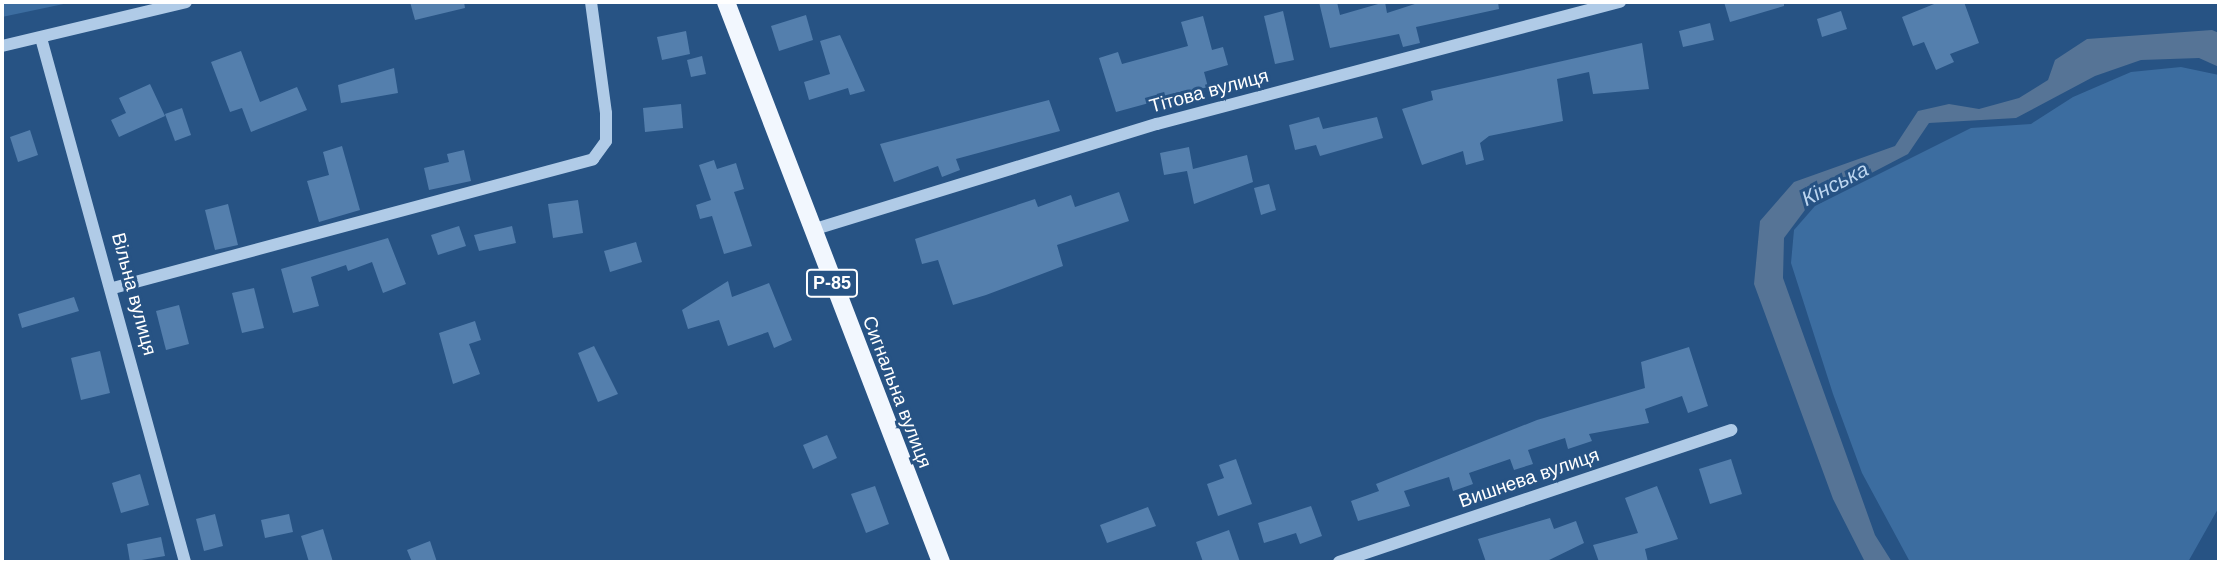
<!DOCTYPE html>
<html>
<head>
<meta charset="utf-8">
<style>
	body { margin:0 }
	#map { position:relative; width:2221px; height:564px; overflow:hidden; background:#275384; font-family:Helvetica,sans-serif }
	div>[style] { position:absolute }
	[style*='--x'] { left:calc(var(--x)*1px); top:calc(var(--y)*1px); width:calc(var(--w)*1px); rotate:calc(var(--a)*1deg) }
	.green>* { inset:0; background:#3c6da0 }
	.water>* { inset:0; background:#567496 }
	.building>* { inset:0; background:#547fad }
	.minor>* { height:12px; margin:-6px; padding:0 6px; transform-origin:6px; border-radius:6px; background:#b0cbe7 }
	.major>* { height:18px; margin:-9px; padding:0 9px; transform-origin:9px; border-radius:9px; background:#f2f7fe }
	span { translate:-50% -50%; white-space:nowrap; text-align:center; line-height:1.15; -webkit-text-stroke:6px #275384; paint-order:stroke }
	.shield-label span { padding:2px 5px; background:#275384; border:2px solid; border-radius:5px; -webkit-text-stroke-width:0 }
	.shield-label { font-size:18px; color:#fff; font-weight:700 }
	.street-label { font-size:19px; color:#fff }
	.water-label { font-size:21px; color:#bcd5ef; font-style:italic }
	.frame { position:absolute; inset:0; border:4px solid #fff; pointer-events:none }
</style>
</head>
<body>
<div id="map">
	<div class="green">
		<div style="clip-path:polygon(2px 2px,73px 2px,2px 17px)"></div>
		<div style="clip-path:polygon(2181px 67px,2219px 75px,2219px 507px,2188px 562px,1910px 562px,1862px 473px,1833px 394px,1791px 263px,1794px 230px,1815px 206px,1971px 128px,2031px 124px,2073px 97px,2131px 72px)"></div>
	</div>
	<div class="water">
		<div style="clip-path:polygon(2212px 30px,2219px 33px,2219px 67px,2199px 58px,2141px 60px,2095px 76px,2016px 118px,1929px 123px,1908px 154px,1808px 206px,1784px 238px,1783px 278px,1875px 535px,1892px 562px,1865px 562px,1833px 499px,1754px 284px,1760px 221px,1794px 182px,1895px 146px,1918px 111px,1949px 104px,1979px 109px,2019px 98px,2048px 80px,2055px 60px,2087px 39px)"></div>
	</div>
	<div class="building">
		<div style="clip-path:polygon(410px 2px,464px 2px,465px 8px,415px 20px)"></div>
		<div style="clip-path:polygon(1319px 2px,1337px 2px,1340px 15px,1385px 2px,1387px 13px,1421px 2px,1498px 2px,1499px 9px,1416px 27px,1420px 43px,1403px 47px,1399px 34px,1330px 48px)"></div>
		<div style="clip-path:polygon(1724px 2px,1784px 2px,1784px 6px,1730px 22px)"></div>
		<div style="clip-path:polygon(1939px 2px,1964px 2px,1979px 43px,1950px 54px,1954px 62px,1936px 70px,1924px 42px,1913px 46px,1902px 17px)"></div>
		<div style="clip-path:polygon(1283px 11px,1294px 60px,1275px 64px,1264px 16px)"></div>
		<div style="clip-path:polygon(1841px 11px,1847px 29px,1822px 37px,1817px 19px)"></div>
		<div style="clip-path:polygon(806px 15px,813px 40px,779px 51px,771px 26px)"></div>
		<div style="clip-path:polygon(1203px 16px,1212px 50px,1223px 47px,1228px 65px,1204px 72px,1208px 87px,1116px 112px,1099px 58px,1118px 52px,1122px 64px,1188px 46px,1181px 22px)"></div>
		<div style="clip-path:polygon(1710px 23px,1714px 40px,1683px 47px,1679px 31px)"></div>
		<div style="clip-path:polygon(686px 31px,690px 54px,662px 60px,657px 37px)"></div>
		<div style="clip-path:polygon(840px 35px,865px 91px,850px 95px,848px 88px,809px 100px,804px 82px,830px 74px,820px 41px)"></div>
		<div style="clip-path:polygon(1642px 43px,1649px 89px,1593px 94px,1589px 72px,1557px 79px,1563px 121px,1489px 136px,1480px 143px,1484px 160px,1466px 165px,1463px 151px,1422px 165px,1402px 109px,1433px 100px,1431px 91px)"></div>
		<div style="clip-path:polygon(241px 51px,260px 102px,297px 87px,307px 110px,251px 132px,242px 108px,230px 112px,211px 62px)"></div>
		<div style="clip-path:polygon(702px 56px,706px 74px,691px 77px,687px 60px)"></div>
		<div style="clip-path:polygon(394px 68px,398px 93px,341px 103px,338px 85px)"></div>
		<div style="clip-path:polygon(150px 84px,165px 116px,119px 137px,111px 120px,126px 113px,119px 98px)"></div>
		<div style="clip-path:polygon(1049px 100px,1060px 131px,956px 159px,960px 170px,942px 177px,938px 166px,894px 182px,880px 144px)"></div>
		<div style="clip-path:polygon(681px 104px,683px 128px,645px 132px,643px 108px)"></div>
		<div style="clip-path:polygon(182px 108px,191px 135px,175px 141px,165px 114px)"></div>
		<div style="clip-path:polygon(1319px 117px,1323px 129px,1377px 117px,1383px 138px,1320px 156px,1316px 145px,1295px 150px,1289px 125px)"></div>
		<div style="clip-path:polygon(30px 130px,38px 155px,18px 162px,10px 137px)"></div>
		<div style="clip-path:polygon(342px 146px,360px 210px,319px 222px,307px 181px,329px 175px,323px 152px)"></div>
		<div style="clip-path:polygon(1189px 147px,1193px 169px,1247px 155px,1253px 182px,1194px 204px,1187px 171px,1164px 175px,1160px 153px)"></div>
		<div style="clip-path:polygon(464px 150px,471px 181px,429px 190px,424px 168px,449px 162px,447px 154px)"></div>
		<div style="clip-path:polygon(714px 160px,717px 169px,736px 163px,744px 189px,734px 192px,752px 246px,724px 254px,712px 216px,700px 219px,696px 205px,711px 200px,699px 165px)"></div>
		<div style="clip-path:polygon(1269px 184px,1276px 210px,1261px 215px,1254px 188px)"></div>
		<div style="clip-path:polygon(1119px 192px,1129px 221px,1057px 245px,1063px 266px,986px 295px,953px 305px,938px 260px,922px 264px,915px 239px,1035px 199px,1038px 207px,1071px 195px,1075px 207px)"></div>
		<div style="clip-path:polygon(578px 200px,583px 233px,553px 238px,548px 204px)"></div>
		<div style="clip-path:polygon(228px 204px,238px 245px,215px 250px,205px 210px)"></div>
		<div style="clip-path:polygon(459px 226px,466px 246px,438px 255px,431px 235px)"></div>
		<div style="clip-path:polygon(512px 226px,516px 243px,479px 251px,474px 235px)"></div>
		<div style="clip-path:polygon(388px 238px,406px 284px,383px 293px,372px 262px,348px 271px,346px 265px,311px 277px,319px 306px,293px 313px,281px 269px)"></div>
		<div style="clip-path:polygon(636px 242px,642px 262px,610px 272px,604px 251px)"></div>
		<div style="clip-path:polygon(728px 281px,732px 297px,769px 283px,792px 340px,774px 348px,768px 332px,728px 346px,719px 320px,688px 329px,682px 310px)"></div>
		<div style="clip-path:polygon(254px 288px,264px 328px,242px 333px,232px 293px)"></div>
		<div style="clip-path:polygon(74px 297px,79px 311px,22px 328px,18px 314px)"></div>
		<div style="clip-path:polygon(179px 305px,189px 344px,166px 350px,156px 311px)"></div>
		<div style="clip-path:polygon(475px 321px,481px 340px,469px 344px,480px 374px,453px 384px,439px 333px)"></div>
		<div style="clip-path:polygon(594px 346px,618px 394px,598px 402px,578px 353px)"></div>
		<div style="clip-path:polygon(1689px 347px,1708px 406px,1688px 413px,1682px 396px,1645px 409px,1649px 423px,1589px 434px,1592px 441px,1568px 449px,1565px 438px,1528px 450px,1533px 464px,1514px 470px,1510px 459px,1469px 473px,1473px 484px,1453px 491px,1449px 477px,1404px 491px,1410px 506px,1358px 521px,1351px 501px,1379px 491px,1376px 484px,1537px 420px,1645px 388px,1641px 362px)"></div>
		<div style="clip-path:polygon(100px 351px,110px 393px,81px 400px,71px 358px)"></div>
		<div style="clip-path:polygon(827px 435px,837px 458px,813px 469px,803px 445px)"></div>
		<div style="clip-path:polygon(1236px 459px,1252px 504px,1218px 516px,1207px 484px,1224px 478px,1219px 465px)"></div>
		<div style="clip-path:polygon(1731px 459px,1742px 494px,1710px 504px,1699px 469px)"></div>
		<div style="clip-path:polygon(140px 474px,149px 505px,121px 513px,112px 483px)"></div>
		<div style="clip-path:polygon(875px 486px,889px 524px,866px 533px,851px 494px)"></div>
		<div style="clip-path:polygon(1657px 486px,1678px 539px,1645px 549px,1648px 562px,1599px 562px,1593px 545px,1638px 533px,1625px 498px)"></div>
		<div style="clip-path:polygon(1311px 506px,1322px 536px,1300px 544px,1296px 533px,1264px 543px,1258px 523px)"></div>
		<div style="clip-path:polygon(1148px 507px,1156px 526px,1107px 543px,1100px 525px)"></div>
		<div style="clip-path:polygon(215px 514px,223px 546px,204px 551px,196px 519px)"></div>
		<div style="clip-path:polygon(289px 514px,293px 532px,265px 538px,261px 520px)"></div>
		<div style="clip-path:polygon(1550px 518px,1554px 529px,1576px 521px,1584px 543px,1545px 562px,1486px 562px,1478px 539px)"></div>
		<div style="clip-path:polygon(323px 529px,333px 562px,309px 562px,301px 536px)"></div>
		<div style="clip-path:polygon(1229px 530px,1240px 562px,1203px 562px,1196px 542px)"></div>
		<div style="clip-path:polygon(161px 537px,165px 556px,130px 562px,127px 544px)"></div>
		<div style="clip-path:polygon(430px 541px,437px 562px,412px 562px,407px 550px)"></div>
	</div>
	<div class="minor">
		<div style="--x:41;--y:38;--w:543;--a:74.63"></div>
		<div style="--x:2;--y:46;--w:189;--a:-13.4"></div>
		<div style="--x:812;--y:230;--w:361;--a:-17.1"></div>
		<div style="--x:1157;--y:124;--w:479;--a:-14.8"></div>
		<div style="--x:113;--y:288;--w:497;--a:-15"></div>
		<div style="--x:593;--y:159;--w:22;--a:-54"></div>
		<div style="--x:606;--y:141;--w:28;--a:-90"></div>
		<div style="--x:606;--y:113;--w:112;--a:-97.7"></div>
		<div style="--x:1339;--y:562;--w:414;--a:-18.6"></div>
	</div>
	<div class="major">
		<div style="--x:726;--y:2;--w:600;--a:69"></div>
	</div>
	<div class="shield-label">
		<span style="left:832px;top:283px">Р-85</span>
	</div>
	<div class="street-label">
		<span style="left:1209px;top:91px;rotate:-15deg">Тітова вулиця</span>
		<span style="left:134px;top:294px;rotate:75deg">Вільна вулиця</span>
		<span style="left:897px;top:392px;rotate:69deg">Сигнальна вулиця</span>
		<span style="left:1529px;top:478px;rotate:-19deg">Вишнева вулиця</span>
	</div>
	<div class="water-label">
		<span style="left:1835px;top:184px;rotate:-27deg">Кінська</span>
	</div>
	<div class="frame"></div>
</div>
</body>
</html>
